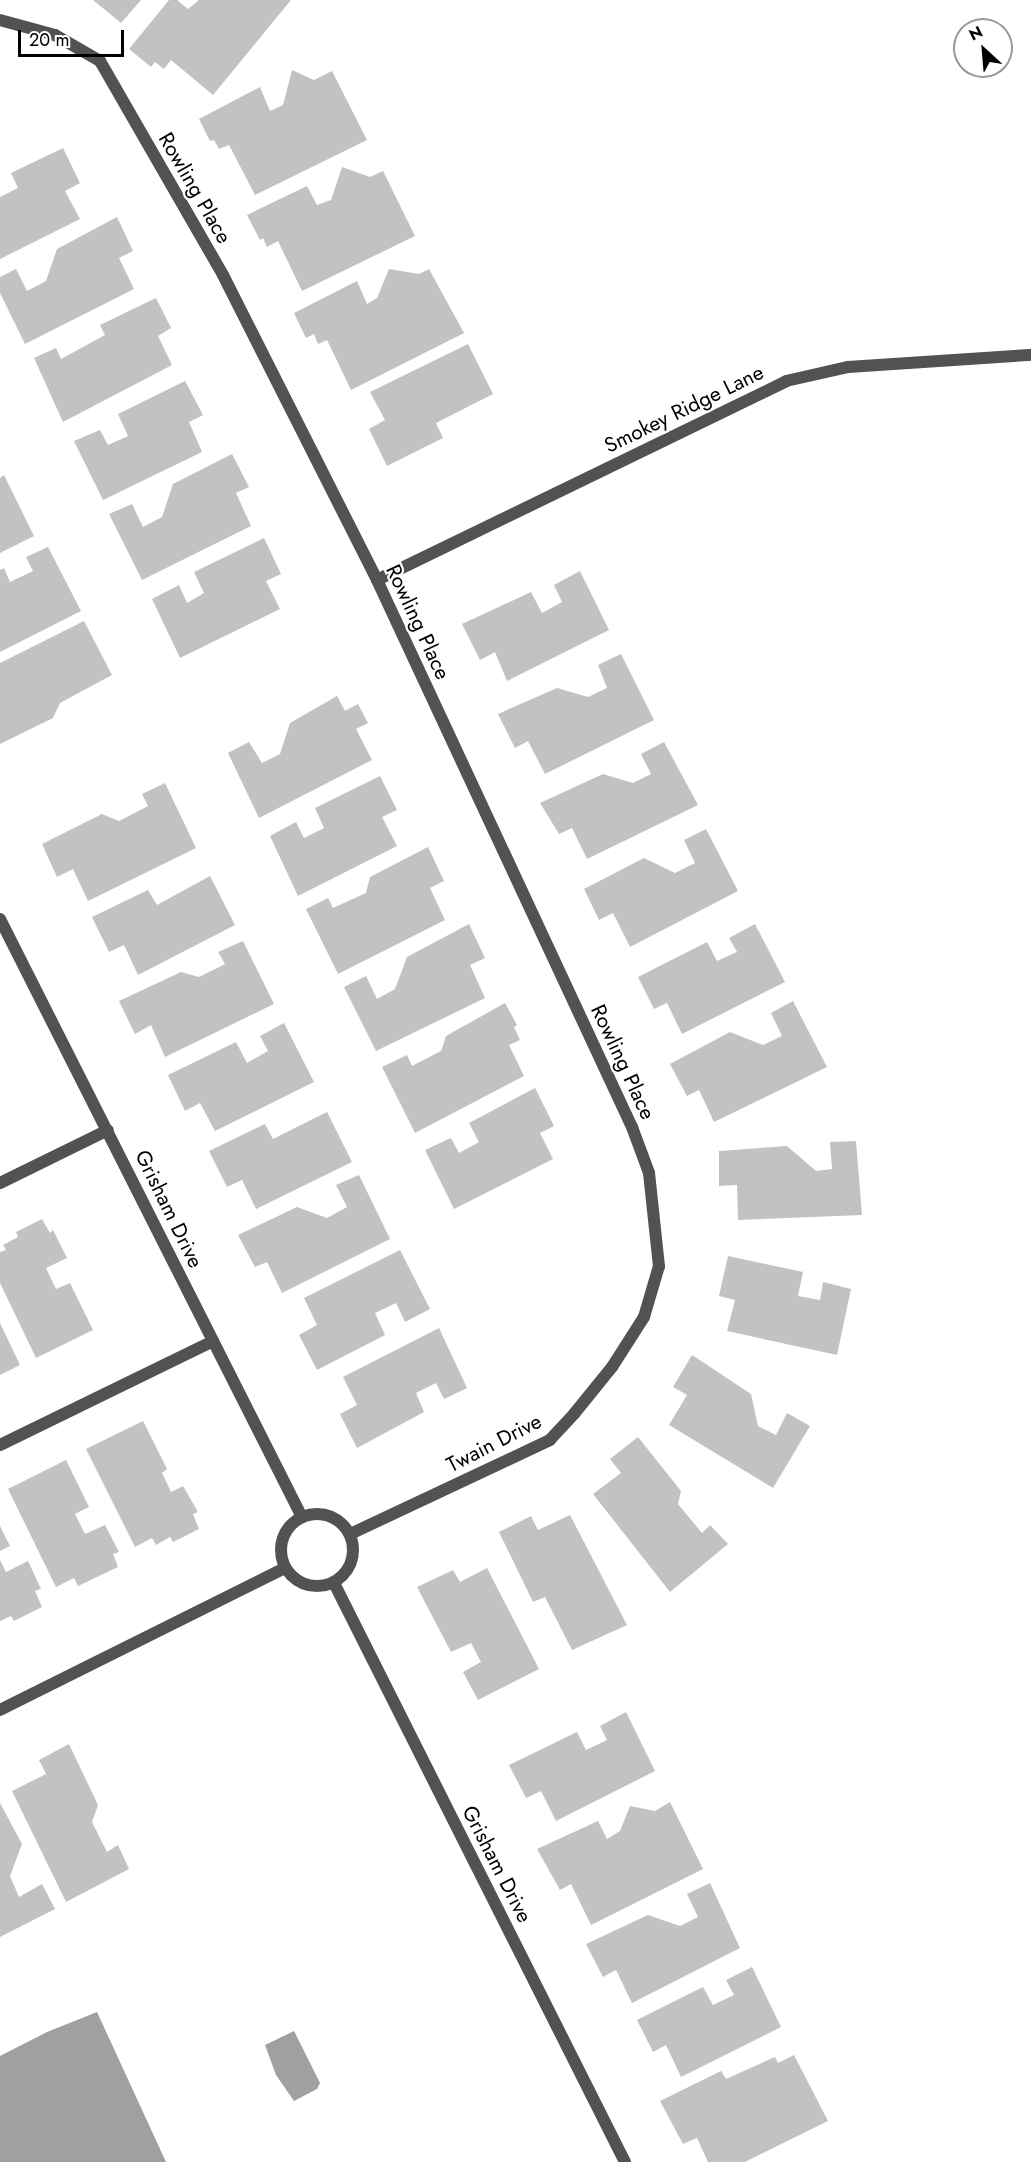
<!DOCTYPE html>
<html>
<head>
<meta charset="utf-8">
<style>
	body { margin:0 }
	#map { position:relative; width:1031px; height:2162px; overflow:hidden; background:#fff; font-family:Jost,sans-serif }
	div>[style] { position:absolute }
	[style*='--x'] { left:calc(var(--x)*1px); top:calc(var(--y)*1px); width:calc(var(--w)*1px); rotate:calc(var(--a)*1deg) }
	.water>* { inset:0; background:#a0a0a0 }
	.building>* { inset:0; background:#c2c2c2 }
	.lane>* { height:12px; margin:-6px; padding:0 6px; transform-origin:6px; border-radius:6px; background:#525252 }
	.street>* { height:12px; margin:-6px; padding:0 6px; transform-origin:6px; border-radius:6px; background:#525252 }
	.street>.ring { margin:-6px; padding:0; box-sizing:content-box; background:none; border:12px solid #525252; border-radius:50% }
	span { translate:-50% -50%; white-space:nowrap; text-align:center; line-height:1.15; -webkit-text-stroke:4.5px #fff; paint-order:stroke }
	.street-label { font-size:21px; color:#000 }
	.north { position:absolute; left:953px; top:18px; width:60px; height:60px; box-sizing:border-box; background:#fff; border:2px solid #999; border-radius:50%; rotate:334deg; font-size:16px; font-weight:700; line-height:24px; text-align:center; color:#000 }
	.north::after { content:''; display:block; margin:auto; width:21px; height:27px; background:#000; clip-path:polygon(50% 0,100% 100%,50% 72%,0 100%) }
	.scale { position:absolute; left:18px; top:30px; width:106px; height:27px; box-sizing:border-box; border:3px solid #000; border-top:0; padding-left:8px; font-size:18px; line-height:21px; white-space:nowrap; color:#000; -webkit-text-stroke:4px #fff; paint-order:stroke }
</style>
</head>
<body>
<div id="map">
	<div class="water">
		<div style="clip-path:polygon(97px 2012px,166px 2162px,0 2162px,0 2056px,47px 2032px)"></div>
		<div style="clip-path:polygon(294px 2031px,320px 2083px,317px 2089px,294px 2101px,276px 2075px,265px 2045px)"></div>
	</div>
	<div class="building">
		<div style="clip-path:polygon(93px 0,141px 0,121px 23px)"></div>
		<div style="clip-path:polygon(169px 0,177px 0,188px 9px,199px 0,291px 0,213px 95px,171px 60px,164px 69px,155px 62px,151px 67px,129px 49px)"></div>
		<div style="clip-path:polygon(292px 70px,314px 80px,332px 71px,367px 140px,255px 195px,229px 145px,219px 149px,214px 140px,210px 141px,199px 119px,260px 87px,270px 111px,283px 105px)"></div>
		<div style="clip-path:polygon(63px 148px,80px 183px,65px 191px,80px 219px,0 259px,0 197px,18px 188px,11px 173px)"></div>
		<div style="clip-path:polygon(342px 167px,370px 177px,383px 171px,415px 236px,302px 291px,278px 241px,267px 247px,263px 238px,260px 240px,247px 215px,307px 186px,317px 205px,331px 200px)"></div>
		<div style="clip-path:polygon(117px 217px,133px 251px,119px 258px,134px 289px,25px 344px,0 293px,0 277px,16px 269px,27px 291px,46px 281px,57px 249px)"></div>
		<div style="clip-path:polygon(389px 269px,419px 274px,429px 269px,464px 333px,351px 390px,327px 340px,318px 344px,314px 334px,306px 338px,294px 313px,357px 281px,367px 304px,377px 298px)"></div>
		<div style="clip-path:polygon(156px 298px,171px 328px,158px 336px,172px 365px,63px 422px,34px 358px,56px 348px,61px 359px,105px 335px,100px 325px)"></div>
		<div style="clip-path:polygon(468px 344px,493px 394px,436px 423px,443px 438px,387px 466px,369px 429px,385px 420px,370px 392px)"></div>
		<div style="clip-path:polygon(185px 381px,203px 415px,189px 422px,202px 452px,103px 500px,74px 441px,100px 430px,108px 445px,128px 436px,118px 414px)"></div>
		<div style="clip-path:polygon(232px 454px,249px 487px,236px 493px,251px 526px,142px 580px,109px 514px,132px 504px,143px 527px,162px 517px,173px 484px)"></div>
		<div style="clip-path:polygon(4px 475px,34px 536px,0 553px,0 478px)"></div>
		<div style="clip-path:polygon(264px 538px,281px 574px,266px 581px,280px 609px,180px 658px,152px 599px,179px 585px,187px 603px,204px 593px,194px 572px)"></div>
		<div style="clip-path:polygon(48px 547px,81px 611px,0 652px,0 570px,4px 568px,10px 582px,33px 571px,26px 557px)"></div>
		<div style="clip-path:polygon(580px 571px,609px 630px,507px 681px,495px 652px,480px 660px,462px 624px,531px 592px,542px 613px,562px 602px,554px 585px)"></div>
		<div style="clip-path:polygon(84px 621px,112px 675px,60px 703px,53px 718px,0 744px,0 663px)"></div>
		<div style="clip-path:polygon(621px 654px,654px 720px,545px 774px,528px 741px,515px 748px,498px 714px,557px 688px,588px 697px,607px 688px,598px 665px)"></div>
		<div style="clip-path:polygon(337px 696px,345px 711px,358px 704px,368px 723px,356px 729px,372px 760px,259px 818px,228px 753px,249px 742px,262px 763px,280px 754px,290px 723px)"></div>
		<div style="clip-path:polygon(664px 742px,698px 805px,587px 859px,572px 828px,559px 834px,540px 803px,603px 774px,633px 783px,651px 774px,641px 754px)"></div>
		<div style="clip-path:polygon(380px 776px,397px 810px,382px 817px,397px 846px,298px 896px,270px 836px,296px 822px,304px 838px,324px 828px,315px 808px)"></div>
		<div style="clip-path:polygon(165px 783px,196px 848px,88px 901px,73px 869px,57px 877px,42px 844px,102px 814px,119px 821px,148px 806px,142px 794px)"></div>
		<div style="clip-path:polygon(706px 829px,738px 891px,630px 947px,613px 913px,599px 920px,584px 889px,644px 858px,675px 873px,695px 863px,684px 840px)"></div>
		<div style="clip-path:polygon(428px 847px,444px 881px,430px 888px,445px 920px,338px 974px,306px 909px,328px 898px,333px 908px,366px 893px,370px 877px)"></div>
		<div style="clip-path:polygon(210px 876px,235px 925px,138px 975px,124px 945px,109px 952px,92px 917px,148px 890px,157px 905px)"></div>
		<div style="clip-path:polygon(469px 924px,485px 958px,470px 965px,485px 998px,376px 1051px,344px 987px,366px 976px,377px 999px,395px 989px,407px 957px)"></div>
		<div style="clip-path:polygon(755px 924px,785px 982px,682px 1034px,667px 1003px,654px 1009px,638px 977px,707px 942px,717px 961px,737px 952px,729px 938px)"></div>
		<div style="clip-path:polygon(243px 941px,274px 1004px,165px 1057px,151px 1025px,135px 1034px,119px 1001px,181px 972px,199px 977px,225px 964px,218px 952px)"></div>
		<div style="clip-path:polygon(793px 1001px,827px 1067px,714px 1122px,699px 1090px,687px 1096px,670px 1064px,730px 1032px,763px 1045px,782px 1036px,771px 1013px)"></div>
		<div style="clip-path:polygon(505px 1003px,517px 1025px,514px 1027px,520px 1040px,509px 1045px,524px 1076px,415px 1133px,382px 1067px,407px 1055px,412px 1066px,441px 1051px,446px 1036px)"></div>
		<div style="clip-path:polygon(284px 1023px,314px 1082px,215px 1131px,200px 1103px,185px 1111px,168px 1075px,236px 1042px,247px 1063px,268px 1051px,260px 1036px)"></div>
		<div style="clip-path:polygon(535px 1088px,554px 1126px,540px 1133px,553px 1159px,454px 1209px,425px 1150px,451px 1138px,459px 1153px,479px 1142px,469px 1123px)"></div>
		<div style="clip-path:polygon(327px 1112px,352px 1162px,256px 1209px,242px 1180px,227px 1187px,209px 1151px,265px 1124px,273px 1139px)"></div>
		<div style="clip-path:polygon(856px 1141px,862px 1215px,738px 1220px,737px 1185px,719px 1186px,719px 1151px,787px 1146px,816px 1171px,832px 1169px,830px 1142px)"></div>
		<div style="clip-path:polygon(359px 1175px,390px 1239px,282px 1293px,267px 1262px,255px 1267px,238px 1235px,297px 1207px,327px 1218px,347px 1207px,336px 1185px)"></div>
		<div style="clip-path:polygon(42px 1219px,50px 1233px,53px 1230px,67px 1258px,46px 1268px,56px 1289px,70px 1283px,93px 1330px,36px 1358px,0 1283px,0 1252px,6px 1250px,3px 1245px,18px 1237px,16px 1232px)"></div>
		<div style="clip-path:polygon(400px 1250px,430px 1309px,405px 1322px,396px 1303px,375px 1313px,385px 1335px,317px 1370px,299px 1335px,317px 1325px,304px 1298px)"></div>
		<div style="clip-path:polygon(728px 1256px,803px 1272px,798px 1296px,820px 1300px,823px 1282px,851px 1289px,837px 1355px,727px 1331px,735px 1300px,719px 1296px)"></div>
		<div style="clip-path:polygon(0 1323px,20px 1365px,0 1375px)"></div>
		<div style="clip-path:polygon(439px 1328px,467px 1388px,444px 1399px,436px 1383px,416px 1393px,424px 1412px,357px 1448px,340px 1414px,357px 1405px,343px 1377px)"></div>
		<div style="clip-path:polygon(692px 1355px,751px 1394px,758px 1426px,776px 1435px,787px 1413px,810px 1426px,773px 1488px,669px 1425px,687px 1395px,673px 1387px)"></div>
		<div style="clip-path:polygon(143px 1421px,167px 1469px,162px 1473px,171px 1492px,183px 1486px,198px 1512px,193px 1514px,199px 1529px,173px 1542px,170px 1537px,156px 1545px,152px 1538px,135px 1547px,86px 1449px)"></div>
		<div style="clip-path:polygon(638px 1437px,681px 1491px,678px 1504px,702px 1533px,710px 1525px,728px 1544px,670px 1592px,593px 1494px,621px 1473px,610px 1459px)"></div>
		<div style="clip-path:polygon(66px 1460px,89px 1507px,75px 1514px,85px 1534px,105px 1525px,119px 1552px,113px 1554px,118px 1567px,78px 1586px,74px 1578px,56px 1587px,8px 1489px)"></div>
		<div style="clip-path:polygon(570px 1515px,627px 1625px,572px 1650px,545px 1597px,533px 1602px,499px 1532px,531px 1516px,538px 1530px)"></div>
		<div style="clip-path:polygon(0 1526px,10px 1546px,0 1551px)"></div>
		<div style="clip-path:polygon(0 1560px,6px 1572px,28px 1561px,41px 1589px,35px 1591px,42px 1607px,14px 1621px,11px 1616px,0 1621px)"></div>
		<div style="clip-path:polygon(487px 1568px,539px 1669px,478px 1700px,463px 1672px,481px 1662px,471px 1643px,451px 1652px,417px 1587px,453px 1570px,460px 1582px)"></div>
		<div style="clip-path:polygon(626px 1712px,655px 1771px,556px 1821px,541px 1791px,526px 1798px,509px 1765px,577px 1732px,586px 1750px,607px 1740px,600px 1726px)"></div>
		<div style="clip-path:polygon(69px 1744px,98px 1805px,92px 1822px,107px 1852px,118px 1845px,129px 1869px,66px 1902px,12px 1791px,46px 1774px,39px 1760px)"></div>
		<div style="clip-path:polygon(670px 1802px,703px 1869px,591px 1925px,571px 1884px,560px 1890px,537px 1849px,598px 1821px,607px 1839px,620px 1831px,630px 1806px,655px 1811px)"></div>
		<div style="clip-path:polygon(0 1803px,22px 1844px,10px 1876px,19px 1897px,42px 1884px,55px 1909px,0 1937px)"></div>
		<div style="clip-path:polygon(710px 1883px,740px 1948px,632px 2003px,616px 1970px,603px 1977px,586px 1944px,648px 1915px,680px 1926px,698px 1917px,687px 1894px)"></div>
		<div style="clip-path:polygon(752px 1967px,781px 2027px,681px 2077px,666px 2045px,653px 2052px,637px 2020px,703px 1987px,713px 2005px,734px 1995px,726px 1980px)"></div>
		<div style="clip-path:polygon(794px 2055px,828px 2121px,745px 2162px,708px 2162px,697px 2138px,683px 2144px,660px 2101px,721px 2071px,726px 2079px,775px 2057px,778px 2063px)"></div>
	</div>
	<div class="lane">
		<div style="--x:0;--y:1445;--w:237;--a:-26"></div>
	</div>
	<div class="street">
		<div style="--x:0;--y:20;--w:57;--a:15.3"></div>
		<div style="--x:55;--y:35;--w:52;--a:30"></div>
		<div style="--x:100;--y:61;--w:247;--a:60.1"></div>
		<div style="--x:223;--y:275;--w:342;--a:63.2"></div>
		<div style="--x:377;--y:580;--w:604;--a:65.01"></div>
		<div style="--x:632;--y:1127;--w:49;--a:69.7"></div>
		<div style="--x:649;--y:1173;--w:94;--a:83.9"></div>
		<div style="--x:659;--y:1266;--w:53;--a:106.4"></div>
		<div style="--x:644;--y:1317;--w:59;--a:122.6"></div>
		<div style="--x:612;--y:1367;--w:60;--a:129"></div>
		<div style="--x:574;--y:1414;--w:35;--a:133"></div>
		<div style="--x:550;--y:1440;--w:221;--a:154.8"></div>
		<div style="--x:377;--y:580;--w:455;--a:-25.9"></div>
		<div style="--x:786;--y:381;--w:64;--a:-12.7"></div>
		<div style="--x:848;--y:367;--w:183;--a:-3.8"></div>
		<div style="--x:0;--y:919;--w:670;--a:63.21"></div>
		<div style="--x:0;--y:1183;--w:120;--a:-26.1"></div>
		<div class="ring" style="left:281px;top:1514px;width:60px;height:60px"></div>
		<div style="--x:334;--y:1583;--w:648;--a:63.32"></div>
		<div style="--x:0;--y:1710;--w:318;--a:-26.5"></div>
	</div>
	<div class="street-label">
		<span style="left:195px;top:188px;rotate:60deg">Rowling Place</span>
		<span style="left:684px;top:409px;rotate:-26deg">Smokey Ridge Lane</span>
		<span style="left:418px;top:622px;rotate:65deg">Rowling Place</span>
		<span style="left:623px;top:1062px;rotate:65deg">Rowling Place</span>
		<span style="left:169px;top:1209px;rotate:64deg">Grisham Drive</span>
		<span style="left:494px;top:1443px;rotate:-27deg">Twain Drive</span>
		<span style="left:497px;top:1864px;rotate:63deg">Grisham Drive</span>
	</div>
	<div class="north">N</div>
	<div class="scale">20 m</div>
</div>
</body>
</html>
